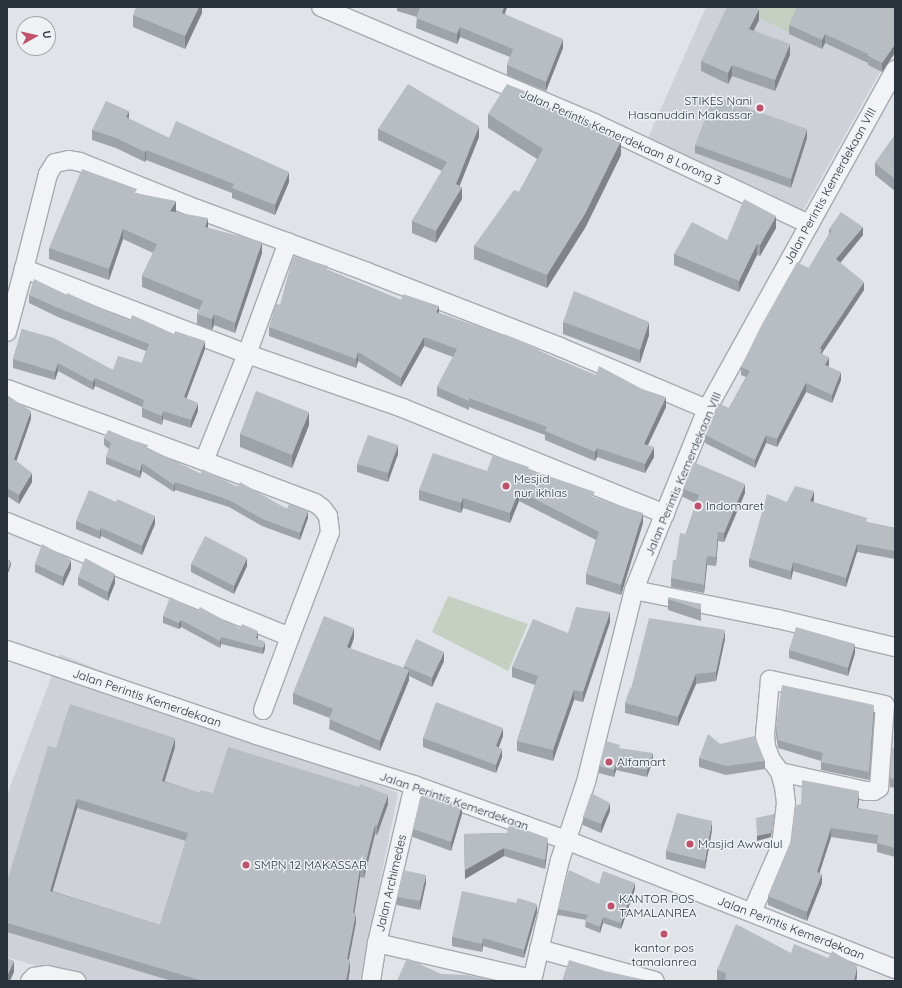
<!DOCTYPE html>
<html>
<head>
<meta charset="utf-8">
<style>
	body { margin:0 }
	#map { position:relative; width:902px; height:988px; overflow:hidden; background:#e0e3e7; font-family:Quicksand,sans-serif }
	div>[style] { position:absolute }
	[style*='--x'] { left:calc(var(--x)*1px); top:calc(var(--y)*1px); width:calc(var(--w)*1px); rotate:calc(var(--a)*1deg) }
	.built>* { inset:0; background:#ced2d8 }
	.green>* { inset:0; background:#c6d0c2 }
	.roads { filter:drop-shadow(1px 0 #a6aab0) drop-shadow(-1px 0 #a6aab0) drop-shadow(0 1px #a6aab0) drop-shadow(0 -1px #a6aab0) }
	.minor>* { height:18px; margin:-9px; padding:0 9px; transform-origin:9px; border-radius:9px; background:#f2f3f6 }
	.wall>* { inset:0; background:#9da3a8 }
	.shaded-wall>* { inset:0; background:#808488 }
	.building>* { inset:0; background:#b7bdc3 }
	.dots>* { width:11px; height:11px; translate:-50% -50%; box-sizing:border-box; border:2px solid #eff2f5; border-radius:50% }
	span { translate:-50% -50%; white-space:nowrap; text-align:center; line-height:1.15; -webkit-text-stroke:3px #eff2f5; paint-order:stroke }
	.poi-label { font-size:12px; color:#2a323c }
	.right { translate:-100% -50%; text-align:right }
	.left { translate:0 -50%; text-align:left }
	.street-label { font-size:12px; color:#2a323c }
	.frame { position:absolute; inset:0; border:8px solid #2a323c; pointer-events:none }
	.north { position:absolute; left:16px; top:16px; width:40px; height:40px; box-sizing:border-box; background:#eff2f5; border:1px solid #a0a5ab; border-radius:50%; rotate:82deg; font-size:11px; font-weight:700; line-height:16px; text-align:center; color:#2a323c }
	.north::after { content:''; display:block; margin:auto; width:14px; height:18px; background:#bf526b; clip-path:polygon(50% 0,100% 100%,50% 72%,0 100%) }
</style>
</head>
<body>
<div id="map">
	<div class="built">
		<div style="clip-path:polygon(706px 7px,736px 7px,895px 45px,798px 220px,647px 140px)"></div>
		<div style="clip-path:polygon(60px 654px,398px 793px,360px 981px,85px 981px,7px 957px,7px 795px)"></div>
	</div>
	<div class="green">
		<div style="clip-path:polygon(736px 7px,803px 7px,794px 35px)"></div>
		<div style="clip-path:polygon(448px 596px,528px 624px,508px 671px,432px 632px)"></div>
	</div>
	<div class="roads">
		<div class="minor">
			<div style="--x:321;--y:7;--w:297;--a:23"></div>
			<div style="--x:594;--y:123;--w:238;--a:25.2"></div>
			<div style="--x:7;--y:332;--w:65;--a:-74.9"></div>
			<div style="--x:7;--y:389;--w:210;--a:20.1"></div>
			<div style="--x:204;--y:461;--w:115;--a:-68.1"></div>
			<div style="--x:247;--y:354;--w:119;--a:-69.9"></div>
			<div style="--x:665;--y:514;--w:283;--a:-158"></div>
			<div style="--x:403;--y:408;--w:165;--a:-160.9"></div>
			<div style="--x:247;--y:354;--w:239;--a:-159.1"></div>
			<div style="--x:24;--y:269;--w:98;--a:-75.8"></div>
			<div style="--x:48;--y:174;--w:13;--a:-58"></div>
			<div style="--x:55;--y:163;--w:14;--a:-12"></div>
			<div style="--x:69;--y:160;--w:11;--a:10"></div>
			<div style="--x:80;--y:162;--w:126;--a:21.9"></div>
			<div style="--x:197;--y:209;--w:181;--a:20.3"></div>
			<div style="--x:367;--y:272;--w:207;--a:21.2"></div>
			<div style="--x:560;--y:347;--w:160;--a:22.9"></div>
			<div style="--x:7;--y:522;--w:305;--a:22.1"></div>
			<div style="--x:290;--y:637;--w:112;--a:-69.1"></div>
			<div style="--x:330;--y:532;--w:16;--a:-97"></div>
			<div style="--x:328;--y:516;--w:10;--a:-127"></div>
			<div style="--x:322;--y:508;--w:9;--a:-144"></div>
			<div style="--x:315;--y:503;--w:119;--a:-159.3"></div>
			<div style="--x:634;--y:590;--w:147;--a:11.4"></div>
			<div style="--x:778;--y:619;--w:120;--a:13.5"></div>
			<div style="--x:7;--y:650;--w:263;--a:18.8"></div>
			<div style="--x:256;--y:735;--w:166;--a:17.6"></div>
			<div style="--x:414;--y:785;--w:162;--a:19.9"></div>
			<div style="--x:566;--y:840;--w:353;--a:21.4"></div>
			<div style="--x:263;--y:710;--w:78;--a:-69.7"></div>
			<div style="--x:752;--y:912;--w:72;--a:-66.3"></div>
			<div style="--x:781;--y:846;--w:43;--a:-83.4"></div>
			<div style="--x:786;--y:803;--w:16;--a:-97"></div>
			<div style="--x:784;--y:787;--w:16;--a:-105"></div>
			<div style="--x:780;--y:772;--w:88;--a:12.5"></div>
			<div style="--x:866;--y:791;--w:8;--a:0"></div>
			<div style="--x:874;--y:791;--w:6;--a:-31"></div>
			<div style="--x:879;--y:788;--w:83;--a:-85.9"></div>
			<div style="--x:885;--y:705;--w:118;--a:-167.7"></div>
			<div style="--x:770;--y:680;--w:55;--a:95.2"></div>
			<div style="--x:765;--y:735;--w:12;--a:85"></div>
			<div style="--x:766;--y:747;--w:14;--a:69"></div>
			<div style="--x:771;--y:760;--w:15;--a:53"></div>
			<div style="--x:377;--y:943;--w:159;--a:13.1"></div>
			<div style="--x:539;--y:949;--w:120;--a:15.4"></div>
			<div style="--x:30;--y:981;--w:6;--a:-45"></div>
			<div style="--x:34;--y:977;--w:13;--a:-9"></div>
			<div style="--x:47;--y:975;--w:30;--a:12"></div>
			<div style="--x:371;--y:981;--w:38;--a:-81"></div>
			<div style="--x:377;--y:943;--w:162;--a:-76.8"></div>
			<div style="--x:532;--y:981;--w:124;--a:-77"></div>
			<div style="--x:560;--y:860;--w:82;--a:-71.6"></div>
			<div style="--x:586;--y:782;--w:198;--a:-76"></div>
			<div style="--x:634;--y:590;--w:41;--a:-68.5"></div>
			<div style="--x:649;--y:552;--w:154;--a:-67.9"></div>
			<div style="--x:707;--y:409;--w:388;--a:-61"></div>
		</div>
	</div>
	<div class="wall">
		<div style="clip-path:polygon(202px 7px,202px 13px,185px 49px,133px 27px,133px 15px)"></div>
		<div style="clip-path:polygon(397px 7px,507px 7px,505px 14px,563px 48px,546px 91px,507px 75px,507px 65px,510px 57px,460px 37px,457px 44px,416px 28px,417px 17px,397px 11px)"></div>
		<div style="clip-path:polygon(895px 7px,882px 72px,868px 65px,868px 63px,825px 43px,822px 49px,789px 34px,789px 25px)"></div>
		<div style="clip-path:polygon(759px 20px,754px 30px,790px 55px,775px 91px,732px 76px,728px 84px,701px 71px,701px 61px)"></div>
		<div style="clip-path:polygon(539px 102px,621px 155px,585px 228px,547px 288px,474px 259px,474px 246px,519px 192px,537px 159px,488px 128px,488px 114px)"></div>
		<div style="clip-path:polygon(129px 119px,169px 138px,289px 182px,275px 215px,232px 198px,232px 193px,146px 160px,145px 162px,116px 148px,92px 140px,92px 130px)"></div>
		<div style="clip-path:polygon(378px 129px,479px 137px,459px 186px,462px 199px,436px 243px,412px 233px,412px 221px,442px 171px,378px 140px)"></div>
		<div style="clip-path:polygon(895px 135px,895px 191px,875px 175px,875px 163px)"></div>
		<div style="clip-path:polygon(807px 138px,791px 188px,695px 153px,695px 145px)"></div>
		<div style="clip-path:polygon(137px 193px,208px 228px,262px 253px,235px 333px,214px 325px,212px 330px,197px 324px,197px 314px,199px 310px,142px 287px,142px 276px,153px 253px,123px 239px,109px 280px,49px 259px,49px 248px)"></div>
		<div style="clip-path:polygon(776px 228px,760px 256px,757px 255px,739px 292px,674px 265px,674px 254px)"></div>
		<div style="clip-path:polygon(829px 229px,863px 235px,840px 263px,864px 290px,822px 353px,829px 365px,828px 367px,841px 380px,832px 403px,806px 392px,777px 447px,766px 443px,755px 468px,705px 443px,705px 435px,729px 408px,746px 377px,741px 375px,741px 367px,809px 268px,829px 234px)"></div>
		<div style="clip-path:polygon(328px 270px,401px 300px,439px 313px,539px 351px,666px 407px,648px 445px,654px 457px,645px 473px,597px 457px,595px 461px,545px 440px,545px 435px,469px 407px,469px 410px,437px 396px,437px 387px,453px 357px,424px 346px,401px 387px,358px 361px,356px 368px,269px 336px,269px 327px)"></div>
		<div style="clip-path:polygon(29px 295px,67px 295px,130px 321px,205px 349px,186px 398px,198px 411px,191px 428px,163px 419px,162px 425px,142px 417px,142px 407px,95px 386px,93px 390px,58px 371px,55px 380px,13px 368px,13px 359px,22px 329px,113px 370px,142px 363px,146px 351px,58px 317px,29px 303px)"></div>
		<div style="clip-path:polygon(563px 322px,649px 335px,640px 363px,563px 334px)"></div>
		<div style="clip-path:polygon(7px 395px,31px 419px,16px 461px,32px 482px,19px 504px,7px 496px)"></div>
		<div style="clip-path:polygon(309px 425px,292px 468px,240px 447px,240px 434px)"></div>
		<div style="clip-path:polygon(104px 438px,148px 448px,201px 474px,238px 487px,308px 518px,300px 540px,262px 526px,229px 507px,175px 490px,174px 492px,142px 471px,140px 478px,106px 464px,106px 457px,109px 449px,104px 445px)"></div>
		<div style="clip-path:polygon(398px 454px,388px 482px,357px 472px,357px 464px)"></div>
		<div style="clip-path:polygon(529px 470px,595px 498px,643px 523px,621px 595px,586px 584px,586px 574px,596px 540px,519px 501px,510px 523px,463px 508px,461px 513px,419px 500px,419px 490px,487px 471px)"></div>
		<div style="clip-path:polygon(683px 489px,745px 493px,724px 542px,718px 541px,716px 566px,707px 565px,704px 593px,671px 587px,671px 578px,696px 503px,683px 497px)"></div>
		<div style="clip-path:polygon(814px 500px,813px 502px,867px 522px,895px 528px,895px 559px,857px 552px,846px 587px,793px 571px,791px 580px,749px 567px,749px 559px,787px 502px)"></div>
		<div style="clip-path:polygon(76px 521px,155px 524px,142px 555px,101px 536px,100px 539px,76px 529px)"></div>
		<div style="clip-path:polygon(35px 564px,71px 569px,63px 586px,35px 572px)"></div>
		<div style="clip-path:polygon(191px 564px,247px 566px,234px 594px,191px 572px)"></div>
		<div style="clip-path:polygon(78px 577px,115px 583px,108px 601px,78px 585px)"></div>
		<div style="clip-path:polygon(668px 599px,701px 604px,701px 621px,668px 610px)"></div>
		<div style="clip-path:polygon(198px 611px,240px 629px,258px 637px,258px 639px,265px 649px,263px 654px,221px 644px,220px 648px,181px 627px,179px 629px,163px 623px,163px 616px)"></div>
		<div style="clip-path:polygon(610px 622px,583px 702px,574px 700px,553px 761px,517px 751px,517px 741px,535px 685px,512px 677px,512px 667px,568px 633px)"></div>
		<div style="clip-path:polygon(354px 638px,350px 649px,404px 668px,404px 666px,444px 661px,432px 687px,409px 676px,409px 680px,380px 751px,329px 729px,330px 718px,293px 704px,293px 693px)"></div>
		<div style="clip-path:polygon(725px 639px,716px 681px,696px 684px,678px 726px,625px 713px,625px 703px)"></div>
		<div style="clip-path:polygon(789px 650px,855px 653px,848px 676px,789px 658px)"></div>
		<div style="clip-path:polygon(874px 713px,869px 780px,821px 770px,821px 761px,778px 748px,776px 735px,776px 726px)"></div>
		<div style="clip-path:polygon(503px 736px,499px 747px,502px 757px,496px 773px,423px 747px,423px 738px)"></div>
		<div style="clip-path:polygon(720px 744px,765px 761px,765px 769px,726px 775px,699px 767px,699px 758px)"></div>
		<div style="clip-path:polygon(evenodd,175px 747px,164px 781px,200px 793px,388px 804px,377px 835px,375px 834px,364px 878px,360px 877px,354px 913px,356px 922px,349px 960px,350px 969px,348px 981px,172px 981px,7px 932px,7px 882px,56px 748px,175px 747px,77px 808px,186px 841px,160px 925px,52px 891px,77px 808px)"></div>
		<div style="clip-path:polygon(895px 748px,895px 788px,890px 787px,890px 778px)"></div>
		<div style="clip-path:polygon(620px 749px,653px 760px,647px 777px,616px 770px,614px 777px,599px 773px,599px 766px)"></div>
		<div style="clip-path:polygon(859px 800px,858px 808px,895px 815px,895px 857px,877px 852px,877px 844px,831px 837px,819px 873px,822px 883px,807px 921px,768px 905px,768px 896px,791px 841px)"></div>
		<div style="clip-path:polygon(610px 811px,601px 833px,583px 825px,583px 817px)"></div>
		<div style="clip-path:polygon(462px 814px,451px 851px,413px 837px,413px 829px)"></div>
		<div style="clip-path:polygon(712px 830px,705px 869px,666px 859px,666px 851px)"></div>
		<div style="clip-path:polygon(507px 833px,548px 846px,545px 869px,504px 856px,465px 879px,464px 834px)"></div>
		<div style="clip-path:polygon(426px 883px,420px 910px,397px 905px,397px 897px)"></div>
		<div style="clip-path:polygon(599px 884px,635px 889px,621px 929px,603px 923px,600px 933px,585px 927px,586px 920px,558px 915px,558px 909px)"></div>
		<div style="clip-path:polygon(537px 912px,524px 958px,483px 946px,482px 952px,452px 946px,452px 937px)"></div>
		<div style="clip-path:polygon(791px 953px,857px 977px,856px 981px,717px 981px,717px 970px)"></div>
	</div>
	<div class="shaded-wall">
		<div style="clip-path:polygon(199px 7px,202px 7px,202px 13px,185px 49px,185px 36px)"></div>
		<div style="clip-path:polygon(504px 7px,507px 7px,502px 22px,502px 13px)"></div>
		<div style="clip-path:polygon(759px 9px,759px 20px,749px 39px,749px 29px)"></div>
		<div style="clip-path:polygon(460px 27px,460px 37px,457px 44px,457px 34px)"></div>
		<div style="clip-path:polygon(825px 34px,825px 43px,822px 49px,822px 40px)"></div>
		<div style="clip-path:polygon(563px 39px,563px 48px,546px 91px,546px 82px)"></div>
		<div style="clip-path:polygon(790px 44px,790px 55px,775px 91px,775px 80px)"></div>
		<div style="clip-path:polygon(895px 44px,895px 53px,882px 72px,882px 63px)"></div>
		<div style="clip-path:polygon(732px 65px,732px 76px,728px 84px,728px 73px)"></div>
		<div style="clip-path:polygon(129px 111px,129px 122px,126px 117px)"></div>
		<div style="clip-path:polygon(479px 126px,479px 137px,456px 195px,456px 184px)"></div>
		<div style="clip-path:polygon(807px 129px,807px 138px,791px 188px,791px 179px)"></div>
		<div style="clip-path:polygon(621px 141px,621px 155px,585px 228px,547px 288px,547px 275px)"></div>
		<div style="clip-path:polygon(146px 150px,146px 160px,145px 162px,145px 152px)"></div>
		<div style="clip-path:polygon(289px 172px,289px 182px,275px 215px,275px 205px)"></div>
		<div style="clip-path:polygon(462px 187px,462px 199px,436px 243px,436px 231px)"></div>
		<div style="clip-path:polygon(176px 201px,176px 212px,170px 221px,170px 211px)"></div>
		<div style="clip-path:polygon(776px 216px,776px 228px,760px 256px,760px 245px)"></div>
		<div style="clip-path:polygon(208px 218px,208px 228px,205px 227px)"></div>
		<div style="clip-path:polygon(863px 227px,863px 235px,836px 268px,836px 259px)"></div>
		<div style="clip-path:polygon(123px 229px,123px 239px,109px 280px,109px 269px)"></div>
		<div style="clip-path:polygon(262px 242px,262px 253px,235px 333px,235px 323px)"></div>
		<div style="clip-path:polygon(757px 244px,757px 255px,739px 292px,739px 281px)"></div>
		<div style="clip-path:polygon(864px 282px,864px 290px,822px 353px,822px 358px,820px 348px)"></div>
		<div style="clip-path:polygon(439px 306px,439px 315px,436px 312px)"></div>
		<div style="clip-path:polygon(214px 314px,214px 325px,212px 330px,212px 319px)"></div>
		<div style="clip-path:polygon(649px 322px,649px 335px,640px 363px,640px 350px)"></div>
		<div style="clip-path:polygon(424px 337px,424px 346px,401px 387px,401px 378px)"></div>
		<div style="clip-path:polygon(205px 341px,205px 349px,184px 405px,184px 397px)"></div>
		<div style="clip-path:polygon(358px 352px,358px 361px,356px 368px,356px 359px)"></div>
		<div style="clip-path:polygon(829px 357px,829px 365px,825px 373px,825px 365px)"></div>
		<div style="clip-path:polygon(58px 363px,58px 371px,55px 380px,55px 372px)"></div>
		<div style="clip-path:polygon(841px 372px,841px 380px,832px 403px,832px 395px)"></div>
		<div style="clip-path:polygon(95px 378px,95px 386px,93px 390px,93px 382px)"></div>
		<div style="clip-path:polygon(806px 383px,806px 392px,777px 447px,777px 439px)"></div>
		<div style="clip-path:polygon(666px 397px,666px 407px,644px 453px,644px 444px)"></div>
		<div style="clip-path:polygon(198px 403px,198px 411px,191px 428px,191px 420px)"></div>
		<div style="clip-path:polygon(31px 411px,31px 419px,14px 468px,14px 459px)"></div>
		<div style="clip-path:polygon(163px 411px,163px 419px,162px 425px,162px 416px)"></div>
		<div style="clip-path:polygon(309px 412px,309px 425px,292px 468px,292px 455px)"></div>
		<div style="clip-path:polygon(766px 435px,766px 443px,755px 468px,755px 460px)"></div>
		<div style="clip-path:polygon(398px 445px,398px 454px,388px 482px,388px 473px)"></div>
		<div style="clip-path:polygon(654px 447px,654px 457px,645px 473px,645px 464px)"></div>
		<div style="clip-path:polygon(597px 448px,597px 457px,595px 461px,595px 452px)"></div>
		<div style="clip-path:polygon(142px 463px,142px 471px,140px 478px,140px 471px)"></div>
		<div style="clip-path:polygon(32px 473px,32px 482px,19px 504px,19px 495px)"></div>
		<div style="clip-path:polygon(175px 482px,175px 490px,174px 492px,174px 485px)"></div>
		<div style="clip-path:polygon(745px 484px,745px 493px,724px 542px,724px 533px)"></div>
		<div style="clip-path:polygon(519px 491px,519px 501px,510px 523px,510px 513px)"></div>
		<div style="clip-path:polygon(814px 491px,814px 500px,810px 510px,810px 501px)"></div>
		<div style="clip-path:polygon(463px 498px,463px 508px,461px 513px,461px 503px)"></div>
		<div style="clip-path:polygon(308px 511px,308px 518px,300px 540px,300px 533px)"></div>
		<div style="clip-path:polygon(643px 513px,643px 523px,621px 595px,621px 585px)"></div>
		<div style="clip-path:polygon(155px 516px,155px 524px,142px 555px,142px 546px)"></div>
		<div style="clip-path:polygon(101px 528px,101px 536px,100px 539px,100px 531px)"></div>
		<div style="clip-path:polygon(718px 532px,718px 541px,716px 566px,716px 557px)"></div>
		<div style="clip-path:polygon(857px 544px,857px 552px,846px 587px,846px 578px)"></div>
		<div style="clip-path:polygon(707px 556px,707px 565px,704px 593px,704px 585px)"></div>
		<div style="clip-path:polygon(247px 558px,247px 566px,234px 594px,234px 586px)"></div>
		<div style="clip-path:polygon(71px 560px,71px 569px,63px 586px,63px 577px)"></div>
		<div style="clip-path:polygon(11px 561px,11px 565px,7px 576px,7px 572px)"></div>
		<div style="clip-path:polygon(793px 562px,793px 571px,791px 580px,791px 571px)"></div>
		<div style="clip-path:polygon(115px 574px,115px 583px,108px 601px,108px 592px)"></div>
		<div style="clip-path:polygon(610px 612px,610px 622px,583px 702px,583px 692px)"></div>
		<div style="clip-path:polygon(181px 620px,181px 627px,179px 629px,179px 623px)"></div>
		<div style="clip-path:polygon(354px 628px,354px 638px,347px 658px,347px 647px)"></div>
		<div style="clip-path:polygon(725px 630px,725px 639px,716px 681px,716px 672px)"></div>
		<div style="clip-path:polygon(258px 631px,258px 637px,256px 644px,256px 638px)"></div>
		<div style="clip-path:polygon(221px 637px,221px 644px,220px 648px,220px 641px)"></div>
		<div style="clip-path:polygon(265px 642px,265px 649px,263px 654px,263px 648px)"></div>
		<div style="clip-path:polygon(855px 644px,855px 653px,848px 676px,848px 668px)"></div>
		<div style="clip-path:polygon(444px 652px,444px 661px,432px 687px,432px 678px)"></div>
		<div style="clip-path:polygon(409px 670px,409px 680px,380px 751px,380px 741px)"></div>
		<div style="clip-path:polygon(696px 674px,696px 684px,678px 726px,678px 717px)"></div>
		<div style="clip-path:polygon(574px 690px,574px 700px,553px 761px,553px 750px)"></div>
		<div style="clip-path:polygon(874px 705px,874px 713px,869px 780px,869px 772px)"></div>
		<div style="clip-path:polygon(503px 728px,503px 736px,496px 754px,496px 746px)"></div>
		<div style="clip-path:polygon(175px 738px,175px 747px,162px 790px,162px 781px)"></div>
		<div style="clip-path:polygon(502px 749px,502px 757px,496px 773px,496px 765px)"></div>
		<div style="clip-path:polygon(653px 753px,653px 760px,647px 777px,647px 770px)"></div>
		<div style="clip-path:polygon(616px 764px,616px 770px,614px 777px,614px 770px)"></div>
		<div style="clip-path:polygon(859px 791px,859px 800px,857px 817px,857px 808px)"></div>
		<div style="clip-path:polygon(388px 795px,388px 804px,377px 835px,377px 826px)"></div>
		<div style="clip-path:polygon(77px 799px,77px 808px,50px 900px,50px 891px)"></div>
		<div style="clip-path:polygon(610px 803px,610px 811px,601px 833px,601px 824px)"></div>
		<div style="clip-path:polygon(462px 805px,462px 814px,451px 851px,451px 842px)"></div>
		<div style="clip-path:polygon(774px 814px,771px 837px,757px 841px,757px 836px)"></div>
		<div style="clip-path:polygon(712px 821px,712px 830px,705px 869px,705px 861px)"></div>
		<div style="clip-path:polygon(375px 825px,375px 834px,364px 878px,364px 869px)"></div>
		<div style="clip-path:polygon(831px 828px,831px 837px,817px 881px,817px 872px)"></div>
		<div style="clip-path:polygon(548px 838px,548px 846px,545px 869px,545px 860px)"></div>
		<div style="clip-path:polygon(504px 848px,504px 856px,465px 879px,465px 870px)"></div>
		<div style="clip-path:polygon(360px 868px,360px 877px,353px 922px,353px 913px)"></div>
		<div style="clip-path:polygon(822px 874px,822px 883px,807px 921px,807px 912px)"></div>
		<div style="clip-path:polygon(426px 875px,426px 883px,420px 910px,420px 901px)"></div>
		<div style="clip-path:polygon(635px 883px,635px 889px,621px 929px,621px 923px)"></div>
		<div style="clip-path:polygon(537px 904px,537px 912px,524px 958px,524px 950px)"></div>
		<div style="clip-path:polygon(356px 913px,356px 922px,347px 968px,347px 959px)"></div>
		<div style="clip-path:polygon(603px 917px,603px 923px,600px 933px,600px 927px)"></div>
		<div style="clip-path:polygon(483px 938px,483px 946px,482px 952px,482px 944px)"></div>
		<div style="clip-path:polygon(350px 960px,350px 969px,348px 981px,346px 981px)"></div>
		<div style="clip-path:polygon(14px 961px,14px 972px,10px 981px,7px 981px,7px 976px)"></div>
		<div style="clip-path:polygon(857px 966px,857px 977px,856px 981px,854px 981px)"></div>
	</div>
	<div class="building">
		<div style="clip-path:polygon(136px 7px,199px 7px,185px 36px,133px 15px)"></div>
		<div style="clip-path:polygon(416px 7px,504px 7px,502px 13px,563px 39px,546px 82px,507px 65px,513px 49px,460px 27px,457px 34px,416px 18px,420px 8px)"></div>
		<div style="clip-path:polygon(727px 7px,755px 7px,759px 9px,749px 29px,790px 44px,775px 80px,732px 65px,728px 73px,701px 61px)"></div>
		<div style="clip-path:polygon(797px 7px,895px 7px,895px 44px,882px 63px,868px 56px,868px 54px,825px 34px,822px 40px,789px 25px)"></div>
		<div style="clip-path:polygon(408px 84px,479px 126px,456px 184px,462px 187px,436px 231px,412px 221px,447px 162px,378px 129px)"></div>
		<div style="clip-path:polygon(507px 84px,539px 97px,537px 101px,563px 114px,566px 109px,621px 141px,585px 214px,547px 275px,474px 246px,514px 190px,519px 192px,543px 149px,488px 114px)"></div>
		<div style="clip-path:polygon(714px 96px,807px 129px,791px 179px,695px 145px)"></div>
		<div style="clip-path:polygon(106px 101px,129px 111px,126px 117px,169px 138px,176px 121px,289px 172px,275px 205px,232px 188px,234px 184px,146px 150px,145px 152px,116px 138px,92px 130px)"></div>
		<div style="clip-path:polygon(895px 135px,895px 179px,875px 163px)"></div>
		<div style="clip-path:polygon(82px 169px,137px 189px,135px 193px,176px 201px,170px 211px,208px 218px,205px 227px,262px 242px,235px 323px,214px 314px,212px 319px,197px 314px,203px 301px,142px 276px,157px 244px,123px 229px,109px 269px,49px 248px)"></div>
		<div style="clip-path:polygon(744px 199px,776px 216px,760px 245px,757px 244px,739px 281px,674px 254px,692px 222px,727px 240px)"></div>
		<div style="clip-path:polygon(841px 212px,863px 227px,836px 259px,864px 282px,820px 348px,822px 350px,820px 353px,829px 357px,825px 365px,841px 372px,832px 395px,806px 383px,777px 439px,766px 435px,755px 460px,705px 435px,718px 403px,729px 408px,750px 371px,741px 367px,761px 326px,797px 262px,809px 268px,832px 230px,829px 229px)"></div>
		<div style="clip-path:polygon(293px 256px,328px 266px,327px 270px,401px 300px,403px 294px,439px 306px,436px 312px,503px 335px,504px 334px,539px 348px,538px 351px,596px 375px,599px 366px,642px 389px,666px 397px,644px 444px,654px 447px,645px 464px,597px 448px,595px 452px,545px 431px,547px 427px,469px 398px,469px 401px,437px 387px,457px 349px,424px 337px,401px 378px,358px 352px,356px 359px,269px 327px,276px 303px,280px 305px)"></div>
		<div style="clip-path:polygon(34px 279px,67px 295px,67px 293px,130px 321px,132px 315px,174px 334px,175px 331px,205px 341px,184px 397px,198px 403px,191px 420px,163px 411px,162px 416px,142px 408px,144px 400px,95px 378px,93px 382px,58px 363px,55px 372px,13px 359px,22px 329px,54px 338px,113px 370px,118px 356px,142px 363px,149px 344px,58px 308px,29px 295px)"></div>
		<div style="clip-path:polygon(574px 291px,649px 322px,640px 350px,563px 322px)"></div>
		<div style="clip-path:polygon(256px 391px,309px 412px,292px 455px,240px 434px)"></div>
		<div style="clip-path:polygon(7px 395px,31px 411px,14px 459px,32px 473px,19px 495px,7px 488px)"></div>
		<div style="clip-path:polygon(108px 430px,132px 440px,148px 445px,147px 448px,201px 474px,202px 469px,238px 487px,240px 482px,287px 509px,289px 504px,308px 511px,300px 533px,262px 519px,229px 500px,175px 482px,174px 485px,142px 463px,140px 471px,106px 457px,111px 443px,104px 438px)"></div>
		<div style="clip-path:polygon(368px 435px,398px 445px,388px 473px,357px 464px)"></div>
		<div style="clip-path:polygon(433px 453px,487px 471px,493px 455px,529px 467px,528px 469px,595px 492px,592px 497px,643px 513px,621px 585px,586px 574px,599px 532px,519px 491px,510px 513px,463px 498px,461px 503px,419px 490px)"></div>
		<div style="clip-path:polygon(693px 462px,745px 484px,724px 533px,718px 532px,716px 557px,707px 556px,704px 585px,671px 578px,673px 560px,676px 560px,680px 533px,686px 534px,699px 495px,683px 489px)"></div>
		<div style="clip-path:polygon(795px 486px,814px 491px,810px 501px,867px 518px,866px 522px,895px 528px,895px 551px,857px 544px,846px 578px,793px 562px,791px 571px,749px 559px,767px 494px,787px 502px)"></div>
		<div style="clip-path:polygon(89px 490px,116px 502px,117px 499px,155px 516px,142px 546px,101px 528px,100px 531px,76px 521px)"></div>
		<div style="clip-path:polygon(205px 536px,247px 558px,234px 586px,191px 564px)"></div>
		<div style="clip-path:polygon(42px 544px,71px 560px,63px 577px,35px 564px)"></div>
		<div style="clip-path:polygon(85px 558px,115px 574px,108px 592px,78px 577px)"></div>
		<div style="clip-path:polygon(7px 559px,11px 561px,7px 572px)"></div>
		<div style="clip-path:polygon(170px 597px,198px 611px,200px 607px,240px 629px,242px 624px,258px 631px,256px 638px,265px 642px,263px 648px,221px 637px,220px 641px,181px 620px,179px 623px,163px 616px)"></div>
		<div style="clip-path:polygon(668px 597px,701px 604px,701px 610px,668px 599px)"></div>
		<div style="clip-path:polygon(576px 607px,610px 612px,583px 692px,574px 690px,553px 750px,517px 741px,538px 676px,512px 667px,533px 619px,568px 633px)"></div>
		<div style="clip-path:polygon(324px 616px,354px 628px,347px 647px,409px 670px,380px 741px,329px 719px,333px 709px,293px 693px)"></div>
		<div style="clip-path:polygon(649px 618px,725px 630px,716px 672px,696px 674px,678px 717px,625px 703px,630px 688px,631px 689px)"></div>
		<div style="clip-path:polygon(796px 627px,855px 644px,848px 668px,789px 650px)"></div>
		<div style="clip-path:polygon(416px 639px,444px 652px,432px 678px,404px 666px)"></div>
		<div style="clip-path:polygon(782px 685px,874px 705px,869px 772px,821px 762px,823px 753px,778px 740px,776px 726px)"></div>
		<div style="clip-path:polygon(436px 702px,503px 728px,496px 746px,502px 749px,496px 765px,423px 738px)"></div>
		<div style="clip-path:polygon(evenodd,70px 704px,175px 738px,162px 781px,200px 793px,201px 790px,213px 793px,228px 747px,359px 787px,360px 784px,388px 795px,377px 826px,375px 825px,364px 869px,360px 868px,353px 913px,356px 913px,347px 959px,350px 960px,346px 981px,203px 981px,7px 923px,7px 882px,48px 746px,56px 748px,70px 704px,77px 799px,188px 833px,160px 925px,50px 891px,77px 799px)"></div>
		<div style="clip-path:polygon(708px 734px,720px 744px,755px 736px,765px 761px,726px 766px,699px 758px)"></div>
		<div style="clip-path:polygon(606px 741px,620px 745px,619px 748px,653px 753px,647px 770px,616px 764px,614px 770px,599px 766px)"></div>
		<div style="clip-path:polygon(892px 747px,895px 748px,895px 779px,890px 778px)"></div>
		<div style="clip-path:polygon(802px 780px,859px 791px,857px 808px,895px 815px,895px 848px,877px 843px,878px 835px,831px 828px,817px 872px,822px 874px,807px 912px,768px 896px,791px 841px,795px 806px,801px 804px)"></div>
		<div style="clip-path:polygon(591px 793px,610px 803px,601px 824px,583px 817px)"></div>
		<div style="clip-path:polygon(422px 794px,462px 805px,451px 842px,413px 829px)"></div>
		<div style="clip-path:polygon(677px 813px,712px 821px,705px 861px,666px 851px)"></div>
		<div style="clip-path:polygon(774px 814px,771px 833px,757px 836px,756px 818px)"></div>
		<div style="clip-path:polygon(509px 824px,548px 838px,545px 860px,504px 848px,465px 870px,464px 834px,507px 833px)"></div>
		<div style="clip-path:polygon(403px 870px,426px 875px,420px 901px,397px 897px)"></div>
		<div style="clip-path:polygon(569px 870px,599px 884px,603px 871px,635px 883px,621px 923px,603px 917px,600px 927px,585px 921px,588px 915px,558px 909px)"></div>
		<div style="clip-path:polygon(462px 891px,516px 903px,518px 898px,537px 904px,524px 950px,483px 938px,482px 944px,452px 937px)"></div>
		<div style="clip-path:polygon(736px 924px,791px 953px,794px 944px,828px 958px,832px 951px,857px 966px,854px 981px,725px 981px,726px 973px,717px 970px)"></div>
		<div style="clip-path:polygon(7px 958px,14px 961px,7px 976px)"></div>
		<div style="clip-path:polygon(407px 958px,441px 974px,467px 975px,495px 981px,397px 981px)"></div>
		<div style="clip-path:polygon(569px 960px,605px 971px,650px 981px,562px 981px)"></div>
	</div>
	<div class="dots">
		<div style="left:760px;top:108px;background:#bf526b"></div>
		<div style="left:506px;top:486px;background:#bf526b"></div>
		<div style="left:698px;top:506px;background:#bf526b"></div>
		<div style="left:609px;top:762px;background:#bf526b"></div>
		<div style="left:690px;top:844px;background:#bf526b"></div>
		<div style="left:246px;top:865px;background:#bf526b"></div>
		<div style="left:611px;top:906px;background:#bf526b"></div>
		<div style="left:664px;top:934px;background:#bf526b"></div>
	</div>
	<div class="poi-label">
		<span class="right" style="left:752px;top:108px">STIKES Nani<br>Hasanuddin Makassar</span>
		<span class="left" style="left:514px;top:486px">Mesjid<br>nur ikhlas</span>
		<span class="left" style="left:706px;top:506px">Indomaret</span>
		<span class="left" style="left:617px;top:762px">Alfamart</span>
		<span class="left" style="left:698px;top:844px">Masjid Awwalul</span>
		<span class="left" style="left:254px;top:865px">SMPN 12 MAKASSAR</span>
		<span class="left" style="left:619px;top:906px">KANTOR POS<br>TAMALANREA</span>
		<span style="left:664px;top:955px">kantor pos<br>tamalanrea</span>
	</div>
	<div class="street-label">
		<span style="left:621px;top:137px;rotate:24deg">Jalan Perintis Kemerdekaan 8 Lorong 3</span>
		<span style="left:830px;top:186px;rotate:-61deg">Jalan Perintis Kemerdekaan VIII</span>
		<span style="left:683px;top:474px;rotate:-67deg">Jalan Perintis Kemerdekaan VIII</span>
		<span style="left:147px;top:698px;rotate:19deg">Jalan Perintis Kemerdekaan</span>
		<span style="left:454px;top:801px;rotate:19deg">Jalan Perintis Kemerdekaan</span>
		<span style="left:391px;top:883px;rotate:-77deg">Jalan Archimedes</span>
		<span style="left:791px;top:928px;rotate:21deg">Jalan Perintis Kemerdekaan</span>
	</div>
	<div class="frame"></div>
	<div class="north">U</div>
</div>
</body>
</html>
